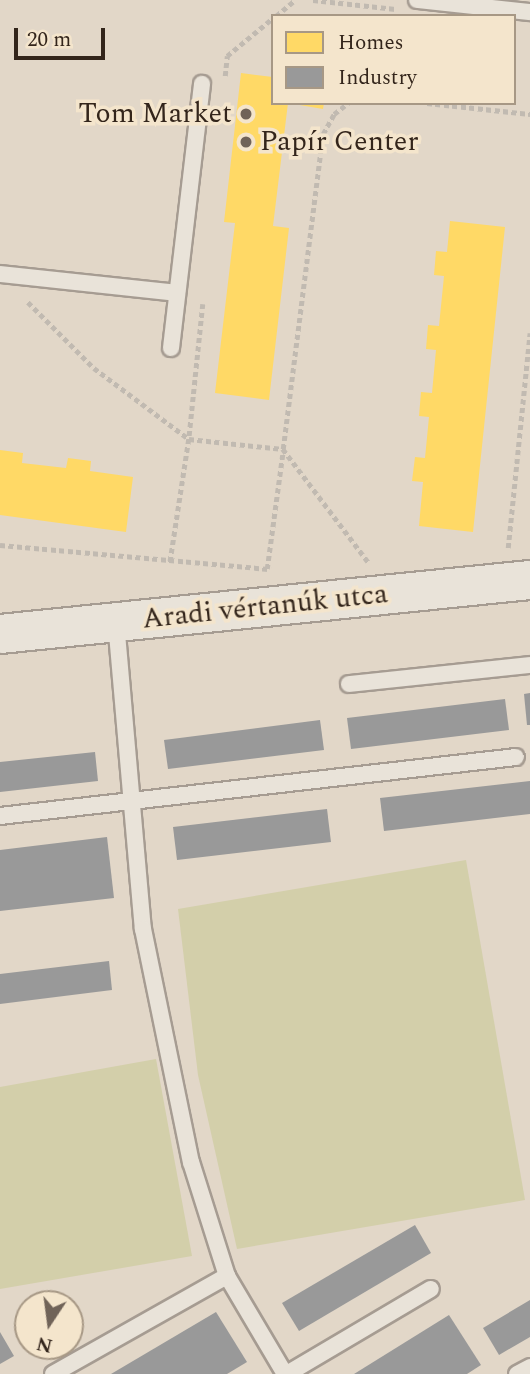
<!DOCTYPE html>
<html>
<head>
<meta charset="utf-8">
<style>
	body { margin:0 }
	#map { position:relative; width:530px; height:1374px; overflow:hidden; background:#e2d7c8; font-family:Spectral,serif }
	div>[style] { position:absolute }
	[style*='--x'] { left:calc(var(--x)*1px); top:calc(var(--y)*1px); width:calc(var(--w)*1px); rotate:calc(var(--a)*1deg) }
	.green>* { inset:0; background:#d3cfaa }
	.homes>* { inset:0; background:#ffd966 }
	.industry>* { inset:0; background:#999 }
	.path>* { height:4.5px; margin-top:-2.25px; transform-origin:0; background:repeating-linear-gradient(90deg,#c1bab1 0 5px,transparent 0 8.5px) }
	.roads { filter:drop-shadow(2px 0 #a69c92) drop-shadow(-2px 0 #a69c92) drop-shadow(0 2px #a69c92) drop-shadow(0 -2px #a69c92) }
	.service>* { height:16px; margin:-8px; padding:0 8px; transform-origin:8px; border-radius:8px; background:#e9e3d9 }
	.tertiary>* { height:38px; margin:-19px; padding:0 19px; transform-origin:19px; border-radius:19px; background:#e9e3d9 }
	.dots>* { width:19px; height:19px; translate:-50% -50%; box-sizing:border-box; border:4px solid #f4e5cc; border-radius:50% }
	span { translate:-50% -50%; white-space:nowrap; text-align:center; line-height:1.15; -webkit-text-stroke:7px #f4e5cc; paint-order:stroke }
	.poi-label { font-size:28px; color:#33251b }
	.right { translate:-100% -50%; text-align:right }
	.left { translate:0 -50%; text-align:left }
	.street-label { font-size:28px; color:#33251b }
	.legend { position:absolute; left:271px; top:14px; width:245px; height:91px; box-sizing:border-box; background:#f4e5cc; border:2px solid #a79885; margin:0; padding:9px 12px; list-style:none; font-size:21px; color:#33251b }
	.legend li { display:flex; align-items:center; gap:14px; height:35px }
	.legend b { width:35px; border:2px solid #a79885 }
	.north { position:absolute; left:14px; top:1290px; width:70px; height:70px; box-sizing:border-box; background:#f4e5cc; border:2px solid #a79885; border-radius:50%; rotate:193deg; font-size:19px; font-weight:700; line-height:28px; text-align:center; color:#33251b }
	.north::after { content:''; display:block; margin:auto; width:24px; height:32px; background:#706358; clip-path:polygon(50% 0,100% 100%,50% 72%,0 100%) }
	.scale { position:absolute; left:14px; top:28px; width:91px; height:32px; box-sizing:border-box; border:4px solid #33251b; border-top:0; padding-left:9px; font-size:21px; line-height:24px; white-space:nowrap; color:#33251b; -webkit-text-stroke:5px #f4e5cc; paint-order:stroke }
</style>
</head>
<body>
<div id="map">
	<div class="green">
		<div style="clip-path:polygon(466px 860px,525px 1200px,237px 1249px,198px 1075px,178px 909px)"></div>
		<div style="clip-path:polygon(156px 1059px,192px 1256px,0 1289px,0 1087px)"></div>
	</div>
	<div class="homes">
		<div style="clip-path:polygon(241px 73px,273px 77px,273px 103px,288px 103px,273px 226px,289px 228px,269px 400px,215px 393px,235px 223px,224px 222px)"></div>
		<div style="clip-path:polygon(288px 103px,324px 103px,323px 109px)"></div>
		<div style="clip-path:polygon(450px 221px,505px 227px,473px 532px,419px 526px,423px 482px,412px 481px,415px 457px,425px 458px,429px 417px,419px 416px,421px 392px,432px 393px,436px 350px,426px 349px,428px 325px,439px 326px,444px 276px,434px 275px,436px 251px,447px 252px)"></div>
		<div style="clip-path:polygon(0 450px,23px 453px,22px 463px,66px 468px,68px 458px,91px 461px,90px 471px,133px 477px,126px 532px,0 515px)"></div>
	</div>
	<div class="industry">
		<div style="clip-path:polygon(530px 693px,530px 725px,527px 725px,524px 694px)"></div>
		<div style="clip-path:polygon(505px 699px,509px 730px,351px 749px,347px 718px)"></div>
		<div style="clip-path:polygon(320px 720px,324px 750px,168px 769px,164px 740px)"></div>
		<div style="clip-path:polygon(95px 752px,98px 781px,0 792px,0 762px)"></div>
		<div style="clip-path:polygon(530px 781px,530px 814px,384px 831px,380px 798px)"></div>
		<div style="clip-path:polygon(327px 809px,331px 842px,177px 860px,173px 827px)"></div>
		<div style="clip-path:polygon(107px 837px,114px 898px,0 911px,0 850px)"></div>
		<div style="clip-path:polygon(109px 961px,112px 990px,0 1004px,0 974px)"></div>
		<div style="clip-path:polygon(415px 1225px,431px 1253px,299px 1331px,282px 1303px)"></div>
		<div style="clip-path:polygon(530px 1300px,530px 1337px,499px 1355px,483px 1328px)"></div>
		<div style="clip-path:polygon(216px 1312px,247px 1362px,227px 1374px,111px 1374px)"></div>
		<div style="clip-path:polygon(449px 1315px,481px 1365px,467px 1374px,354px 1374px)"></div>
		<div style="clip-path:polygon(0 1332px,14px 1356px,0 1364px)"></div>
	</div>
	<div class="path">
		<div style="--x:313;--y:0;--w:83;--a:6.2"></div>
		<div style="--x:276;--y:16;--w:25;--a:-40"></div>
		<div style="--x:225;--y:76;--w:20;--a:-84"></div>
		<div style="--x:227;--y:56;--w:60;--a:-39.6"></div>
		<div style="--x:427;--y:103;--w:104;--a:6.1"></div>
		<div style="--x:28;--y:302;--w:93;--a:45"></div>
		<div style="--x:94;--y:368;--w:119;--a:36.8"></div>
		<div style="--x:189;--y:439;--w:125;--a:98.7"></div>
		<div style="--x:203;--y:304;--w:136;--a:95.9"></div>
		<div style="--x:189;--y:439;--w:95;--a:6.1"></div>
		<div style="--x:283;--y:449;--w:318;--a:-82.8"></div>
		<div style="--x:323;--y:134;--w:23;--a:-61"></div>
		<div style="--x:334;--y:114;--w:18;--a:-38"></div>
		<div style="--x:283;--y:449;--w:143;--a:53"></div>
		<div style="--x:0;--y:545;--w:272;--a:5.1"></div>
		<div style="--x:508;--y:548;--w:216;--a:-84.2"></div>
		<div style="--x:267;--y:569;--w:120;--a:-82.3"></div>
	</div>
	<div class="roads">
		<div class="service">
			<div style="--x:417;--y:0;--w:114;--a:6.1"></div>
			<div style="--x:0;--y:274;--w:178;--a:6.1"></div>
			<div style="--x:171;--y:348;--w:266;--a:-83.3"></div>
			<div style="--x:116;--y:622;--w:308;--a:85"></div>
			<div style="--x:143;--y:929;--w:238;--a:78.4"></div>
			<div style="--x:191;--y:1162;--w:120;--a:72.5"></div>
			<div style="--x:227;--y:1276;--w:114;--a:59.4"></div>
			<div style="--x:349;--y:684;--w:182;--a:-6"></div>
			<div style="--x:0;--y:816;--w:519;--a:-6.52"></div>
			<div style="--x:53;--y:1374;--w:200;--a:-29.4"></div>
			<div style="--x:287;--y:1374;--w:167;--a:-30.6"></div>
			<div style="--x:517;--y:1374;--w:15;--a:-28"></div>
		</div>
		<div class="tertiary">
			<div style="--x:0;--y:634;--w:533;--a:-5.82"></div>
		</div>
	</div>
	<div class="dots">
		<div style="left:246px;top:114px;background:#706358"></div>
		<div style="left:246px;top:142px;background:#706358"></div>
	</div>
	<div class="poi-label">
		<span class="right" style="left:232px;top:114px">Tom Market</span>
		<span class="left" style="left:260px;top:142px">Papír Center</span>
	</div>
	<div class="street-label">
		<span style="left:265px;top:607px;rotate:-6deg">Aradi vértanúk utca</span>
	</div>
	<ul class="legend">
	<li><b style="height:19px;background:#ffd966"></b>Homes</li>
	<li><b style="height:19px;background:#999"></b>Industry</li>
	</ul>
	<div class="north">N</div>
	<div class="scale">20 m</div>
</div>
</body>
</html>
